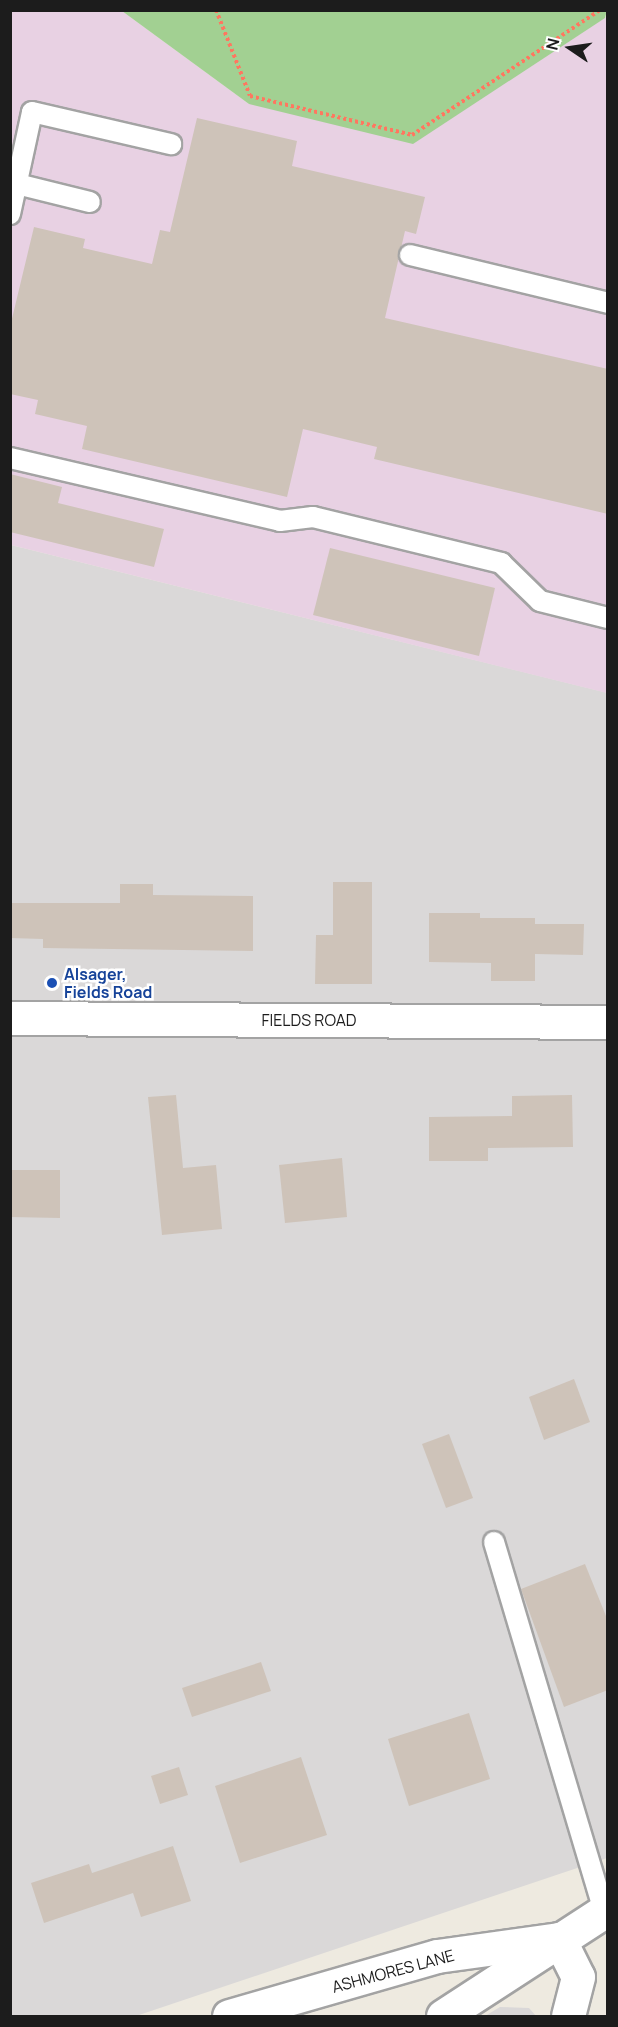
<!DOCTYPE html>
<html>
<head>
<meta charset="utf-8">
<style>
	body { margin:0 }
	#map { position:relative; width:618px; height:2027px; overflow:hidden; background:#eeeae0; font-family:Manrope,sans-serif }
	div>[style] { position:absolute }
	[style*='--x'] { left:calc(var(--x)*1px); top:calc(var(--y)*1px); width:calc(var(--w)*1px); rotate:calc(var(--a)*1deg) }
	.residential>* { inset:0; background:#dad8d8 }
	.industrial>* { inset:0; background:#e8d1e3 }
	.forest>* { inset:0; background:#a2d092 }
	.building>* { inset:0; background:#cec3b9 }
	.path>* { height:4px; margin-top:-2px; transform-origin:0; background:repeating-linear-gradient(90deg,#ff7760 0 3px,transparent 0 6px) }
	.roads { filter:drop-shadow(2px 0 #a3a3a3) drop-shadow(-2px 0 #a3a3a3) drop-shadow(0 2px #a3a3a3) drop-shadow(0 -2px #a3a3a3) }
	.service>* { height:20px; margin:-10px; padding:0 10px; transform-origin:10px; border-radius:10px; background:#fff }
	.minor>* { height:33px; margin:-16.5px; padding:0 16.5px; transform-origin:16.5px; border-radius:16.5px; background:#fff }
	.tertiary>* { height:33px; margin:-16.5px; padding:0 16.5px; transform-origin:16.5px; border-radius:16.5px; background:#fff }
	.dots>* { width:16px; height:16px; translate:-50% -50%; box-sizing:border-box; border:3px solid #fff; border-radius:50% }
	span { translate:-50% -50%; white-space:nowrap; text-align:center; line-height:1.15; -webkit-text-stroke:5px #fff; paint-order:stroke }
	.transit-label { font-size:16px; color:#164399; font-weight:700 }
	.left { translate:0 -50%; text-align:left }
	.street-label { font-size:16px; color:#1c1c1c }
	.frame { position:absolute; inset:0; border:12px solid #1c1c1c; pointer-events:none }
	.north { position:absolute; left:540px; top:18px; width:60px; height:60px; -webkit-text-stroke:4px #fff; paint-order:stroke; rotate:283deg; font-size:16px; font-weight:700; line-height:24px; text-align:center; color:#1c1c1c }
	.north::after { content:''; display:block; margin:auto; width:21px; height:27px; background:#1c1c1c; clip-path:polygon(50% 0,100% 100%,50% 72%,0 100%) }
</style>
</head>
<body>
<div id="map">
	<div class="residential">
		<div style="clip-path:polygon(11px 545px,608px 693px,607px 1858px,136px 2016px,11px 2016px)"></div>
		<div style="clip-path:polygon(500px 2007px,529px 2008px,536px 2016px,485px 2016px)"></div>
	</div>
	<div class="industrial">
		<div style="clip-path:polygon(11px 11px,122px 11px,249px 104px,605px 18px,607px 14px,607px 693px,11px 545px)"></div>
	</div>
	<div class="forest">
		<div style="clip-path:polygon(607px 10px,605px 18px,413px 144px,249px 104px,122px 11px)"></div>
	</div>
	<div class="building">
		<div style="clip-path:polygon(197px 118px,297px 141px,292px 166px,425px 197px,416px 234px,405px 231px,385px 318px,608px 369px,608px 514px,374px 459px,377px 447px,303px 429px,287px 497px,82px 449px,87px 426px,35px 414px,38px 400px,10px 394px,10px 327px,34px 227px,85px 239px,83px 248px,152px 264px,160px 230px,170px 232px)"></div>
		<div style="clip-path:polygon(10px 474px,62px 487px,58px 503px,164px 529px,154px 567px,10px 532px)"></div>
		<div style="clip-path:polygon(330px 548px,495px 588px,479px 656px,313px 615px)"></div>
		<div style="clip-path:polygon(333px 882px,372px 882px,372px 984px,315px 984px,316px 935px,333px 935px)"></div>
		<div style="clip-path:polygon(120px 884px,153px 884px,153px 895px,253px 896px,253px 951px,43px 948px,43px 939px,10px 938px,10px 903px,120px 903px)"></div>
		<div style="clip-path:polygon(429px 913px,480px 913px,480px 918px,535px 918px,535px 924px,584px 924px,583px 955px,535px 954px,535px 981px,491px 981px,491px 963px,429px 962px)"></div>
		<div style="clip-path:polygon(176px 1095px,183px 1168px,216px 1165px,222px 1229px,162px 1235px,148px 1097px)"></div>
		<div style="clip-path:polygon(572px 1095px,573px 1147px,488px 1148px,488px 1161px,429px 1161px,429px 1117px,512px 1116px,512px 1096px)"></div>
		<div style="clip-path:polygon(342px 1158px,347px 1217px,285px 1223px,279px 1165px)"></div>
		<div style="clip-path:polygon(10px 1170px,60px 1170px,60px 1218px,10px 1217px)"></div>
		<div style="clip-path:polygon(574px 1379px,590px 1422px,544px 1440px,529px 1397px)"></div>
		<div style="clip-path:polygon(449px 1434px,473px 1498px,446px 1508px,422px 1444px)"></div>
		<div style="clip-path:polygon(585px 1564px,608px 1621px,608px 1690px,564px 1707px,521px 1589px)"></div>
		<div style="clip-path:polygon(261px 1662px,271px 1691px,192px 1717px,182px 1688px)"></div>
		<div style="clip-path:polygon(469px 1713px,490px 1779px,409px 1806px,388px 1739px)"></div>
		<div style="clip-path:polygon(301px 1757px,327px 1835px,240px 1863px,215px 1786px)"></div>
		<div style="clip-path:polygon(179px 1767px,188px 1795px,160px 1804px,151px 1776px)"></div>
		<div style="clip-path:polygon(173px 1846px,191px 1901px,141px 1917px,133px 1893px,44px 1923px,31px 1883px,89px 1864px,92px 1873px)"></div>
	</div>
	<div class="path">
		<div style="--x:216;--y:10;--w:92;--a:68.4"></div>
		<div style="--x:250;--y:96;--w:167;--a:13.5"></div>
		<div style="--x:412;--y:135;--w:226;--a:-33.6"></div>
	</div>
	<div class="roads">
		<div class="service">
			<div style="--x:17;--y:184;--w:75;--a:13.9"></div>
			<div style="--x:10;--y:214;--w:104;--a:-77.8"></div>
			<div style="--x:32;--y:112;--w:143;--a:13"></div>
			<div style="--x:410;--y:255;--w:204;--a:13.6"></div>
			<div style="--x:10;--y:458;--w:277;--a:13.1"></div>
			<div style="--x:280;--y:521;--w:33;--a:-7"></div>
			<div style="--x:313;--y:517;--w:194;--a:13.7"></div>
			<div style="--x:501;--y:563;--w:54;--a:44.3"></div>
			<div style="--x:540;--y:601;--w:70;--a:14"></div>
			<div style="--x:494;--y:1542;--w:385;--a:73.4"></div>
		</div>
		<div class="minor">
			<div style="--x:10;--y:1018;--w:598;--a:0.38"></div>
			<div style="--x:229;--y:2016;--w:216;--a:-16.1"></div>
			<div style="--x:437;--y:1956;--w:123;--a:-7.9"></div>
			<div style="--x:559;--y:1939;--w:42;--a:63.4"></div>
			<div style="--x:578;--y:1977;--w:40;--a:104.4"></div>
		</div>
		<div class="tertiary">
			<div style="--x:443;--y:2016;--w:197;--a:-33"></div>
		</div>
	</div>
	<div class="dots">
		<div style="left:52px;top:983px;background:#1a4fb4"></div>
	</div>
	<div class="transit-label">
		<span class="left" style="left:64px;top:983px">Alsager,<br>Fields Road</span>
	</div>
	<div class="street-label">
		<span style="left:309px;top:1020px">FIELDS ROAD</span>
		<span style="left:393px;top:1971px;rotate:-15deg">ASHMORES LANE</span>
	</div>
	<div class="frame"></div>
	<div class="north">N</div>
</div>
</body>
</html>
